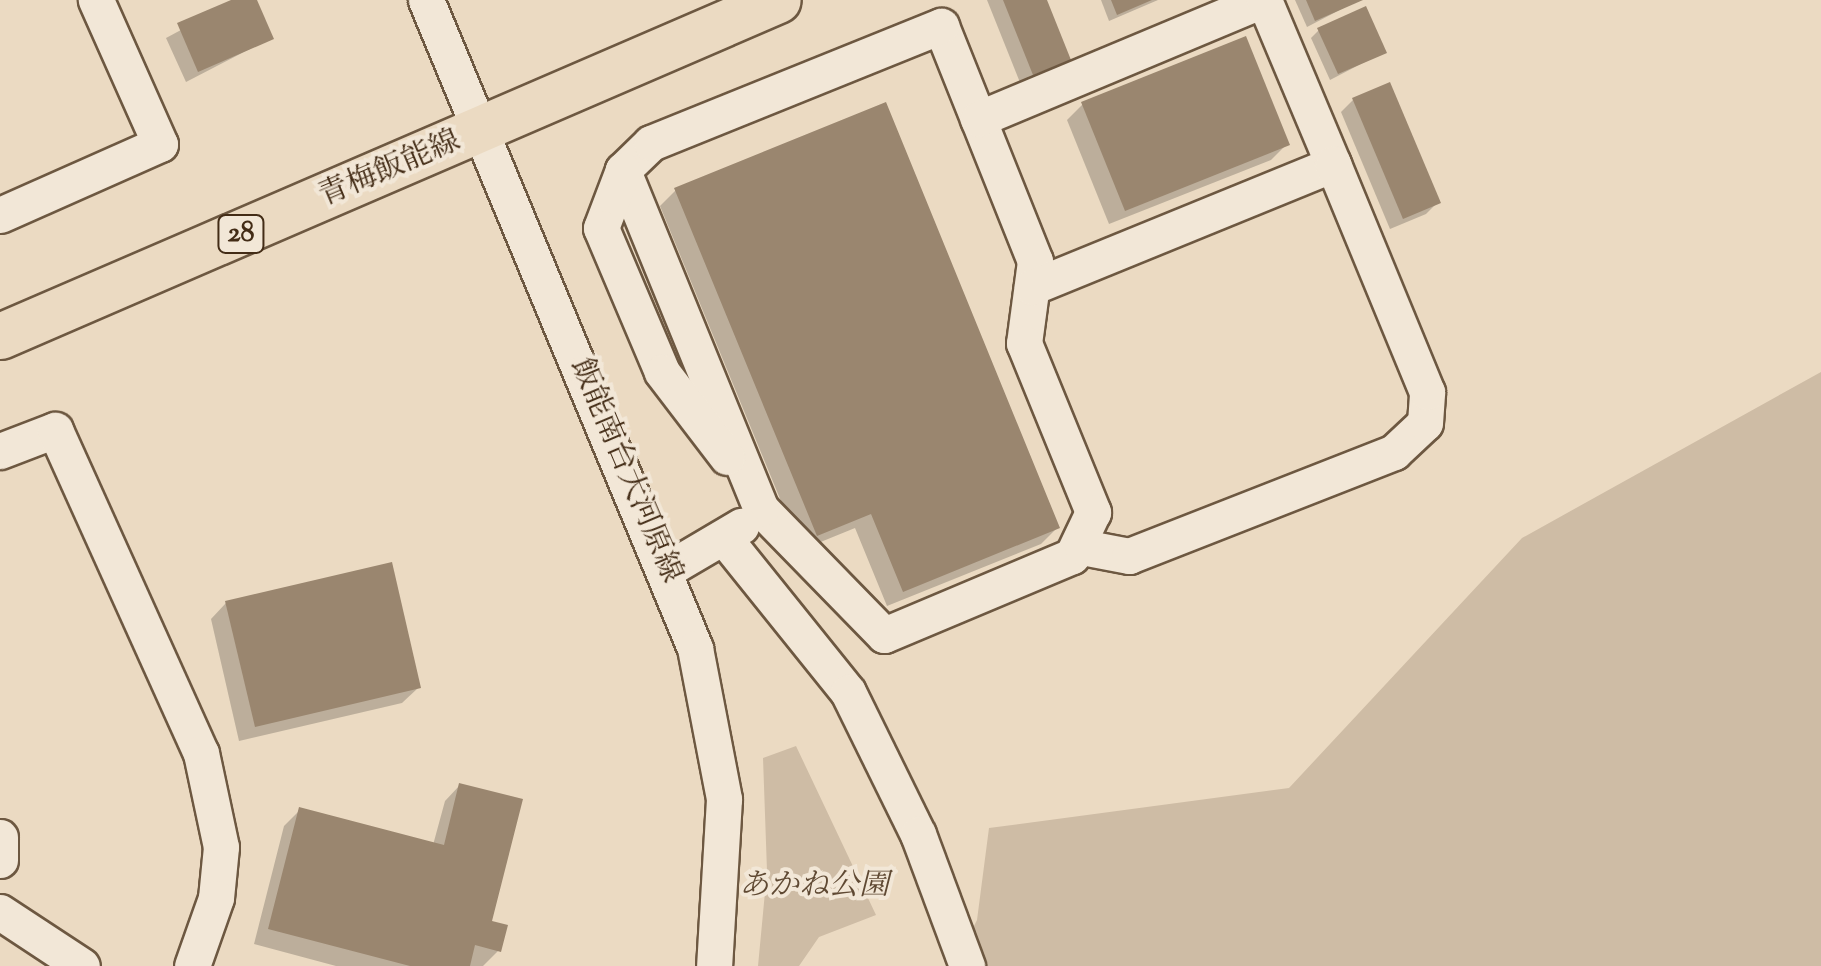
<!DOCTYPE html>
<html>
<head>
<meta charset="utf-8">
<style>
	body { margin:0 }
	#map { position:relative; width:1821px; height:966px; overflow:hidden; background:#ebdac2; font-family:"Sorts Mill Goudy","Noto Serif JP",serif }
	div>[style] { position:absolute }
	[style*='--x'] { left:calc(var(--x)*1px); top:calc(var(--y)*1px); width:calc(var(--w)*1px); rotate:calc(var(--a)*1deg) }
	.green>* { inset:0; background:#cebca5 }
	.shadow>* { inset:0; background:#0003 }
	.building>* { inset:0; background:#9a866f }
	.roads { filter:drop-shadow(2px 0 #6d5841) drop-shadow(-2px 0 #6d5841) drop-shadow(0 2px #6d5841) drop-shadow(0 -2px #6d5841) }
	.minor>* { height:35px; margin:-17.5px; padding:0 17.5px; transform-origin:17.5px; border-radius:17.5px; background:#f2e7d7 }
	.major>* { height:45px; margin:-22.5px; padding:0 22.5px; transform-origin:22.5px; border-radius:22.5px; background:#ebdac2 }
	span { translate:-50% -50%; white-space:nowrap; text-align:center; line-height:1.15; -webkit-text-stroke:8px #f2e7d7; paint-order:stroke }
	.shield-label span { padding:2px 8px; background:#f2e7d7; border:2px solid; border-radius:8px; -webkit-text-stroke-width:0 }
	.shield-label { font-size:28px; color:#432c16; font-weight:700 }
	.street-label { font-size:30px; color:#432c16 }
	.park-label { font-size:30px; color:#5f4933; font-style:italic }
</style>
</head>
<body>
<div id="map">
	<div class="green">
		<div style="clip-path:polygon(1821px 372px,1821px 966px,954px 966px,977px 920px,989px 828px,1289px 788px,1522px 538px)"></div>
		<div style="clip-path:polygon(796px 746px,876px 915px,819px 937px,799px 966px,758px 966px,767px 871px,763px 758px)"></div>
	</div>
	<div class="shadow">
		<div style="clip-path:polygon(237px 0,255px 0,271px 38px,186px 82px,166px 38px)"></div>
		<div style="clip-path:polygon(987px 0,1044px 0,1068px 59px,1021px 85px)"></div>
		<div style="clip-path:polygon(1101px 0,1158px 0,1109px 21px)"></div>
		<div style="clip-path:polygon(1295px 0,1359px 0,1307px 27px)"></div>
		<div style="clip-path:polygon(1319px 30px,1384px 52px,1330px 80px,1311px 38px)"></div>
		<div style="clip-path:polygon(1353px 100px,1438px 202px,1426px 214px,1390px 229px,1341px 112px)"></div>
		<div style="clip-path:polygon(1083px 104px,1287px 144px,1271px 160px,1109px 224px,1067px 120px)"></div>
		<div style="clip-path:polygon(676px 190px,1057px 528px,1041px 544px,887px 606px,855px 528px,801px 550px,660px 206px)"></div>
		<div style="clip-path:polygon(226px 603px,418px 688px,402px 703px,239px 741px,211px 619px)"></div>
		<div style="clip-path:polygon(460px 785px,499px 950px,483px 966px,336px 966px,254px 944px,284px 826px,300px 810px,433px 845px,445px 801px)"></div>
	</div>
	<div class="building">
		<div style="clip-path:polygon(231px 0,257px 0,274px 39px,198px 72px,177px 23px)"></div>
		<div style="clip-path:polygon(1003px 0,1047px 0,1071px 60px,1033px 75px)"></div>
		<div style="clip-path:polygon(1111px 0,1152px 0,1117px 15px)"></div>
		<div style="clip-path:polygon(1306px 0,1363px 0,1315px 21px)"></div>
		<div style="clip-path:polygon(1366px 6px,1387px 53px,1338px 74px,1317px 28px)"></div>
		<div style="clip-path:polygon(1246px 36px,1290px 145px,1125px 211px,1081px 102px)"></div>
		<div style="clip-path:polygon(1390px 82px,1441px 203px,1403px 219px,1352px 98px)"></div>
		<div style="clip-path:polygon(886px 102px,1060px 528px,903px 592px,871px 514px,817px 536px,674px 188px)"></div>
		<div style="clip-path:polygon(392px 562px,421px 688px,255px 727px,225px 601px)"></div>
		<div style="clip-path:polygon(459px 783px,523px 799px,492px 921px,508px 925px,501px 952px,475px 945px,470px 966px,410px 966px,268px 929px,299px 807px,444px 845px)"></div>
	</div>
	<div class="roads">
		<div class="minor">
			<div style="--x:426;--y:0;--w:702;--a:67.46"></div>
			<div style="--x:695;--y:648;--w:154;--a:79.1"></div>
			<div style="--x:724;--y:799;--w:167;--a:93.4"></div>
			<div style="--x:941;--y:26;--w:253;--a:68.2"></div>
			<div style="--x:1035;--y:261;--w:83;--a:97.6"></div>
			<div style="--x:1024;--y:343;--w:183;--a:67.8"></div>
			<div style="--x:1093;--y:512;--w:49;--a:115.5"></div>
			<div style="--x:1072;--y:556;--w:204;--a:157.2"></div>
			<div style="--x:884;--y:635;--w:176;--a:-134.3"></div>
			<div style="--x:761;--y:509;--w:366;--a:-112.2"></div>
			<div style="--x:623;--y:170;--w:39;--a:-44"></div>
			<div style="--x:651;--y:143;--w:313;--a:-22"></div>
			<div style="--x:978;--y:119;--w:309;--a:-22.7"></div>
			<div style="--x:623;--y:170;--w:62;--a:110.8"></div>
			<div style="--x:601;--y:228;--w:156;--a:67"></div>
			<div style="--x:662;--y:372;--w:107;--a:52.6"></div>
			<div style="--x:0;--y:215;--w:175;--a:-23.9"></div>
			<div style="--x:160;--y:144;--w:158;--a:-114"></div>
			<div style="--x:1032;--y:287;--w:325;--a:-22.2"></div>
			<div style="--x:1333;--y:164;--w:178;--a:-112.8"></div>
			<div style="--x:0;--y:451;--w:59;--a:-20.9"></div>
			<div style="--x:55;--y:430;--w:354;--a:65.7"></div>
			<div style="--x:201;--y:753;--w:96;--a:78"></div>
			<div style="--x:221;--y:847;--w:51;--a:95.6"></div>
			<div style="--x:216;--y:898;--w:72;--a:109.4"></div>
			<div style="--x:725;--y:539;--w:196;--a:51.2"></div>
			<div style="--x:848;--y:692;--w:158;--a:63.8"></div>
			<div style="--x:918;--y:834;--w:141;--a:69.6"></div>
			<div style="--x:1082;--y:547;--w:48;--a:10.8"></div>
			<div style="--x:1129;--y:556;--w:285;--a:-21.4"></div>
			<div style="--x:1394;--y:452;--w:42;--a:-43.1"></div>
			<div style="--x:1425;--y:423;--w:31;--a:-86"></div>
			<div style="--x:1427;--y:392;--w:247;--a:-112.4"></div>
			<div style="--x:668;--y:569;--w:85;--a:-30.5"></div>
			<div style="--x:0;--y:837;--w:23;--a:90"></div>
			<div style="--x:0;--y:912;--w:98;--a:33.4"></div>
		</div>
		<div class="major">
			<div style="--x:0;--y:336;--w:847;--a:-23.36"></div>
		</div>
	</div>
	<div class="shield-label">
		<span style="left:241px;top:234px">28</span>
	</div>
	<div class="street-label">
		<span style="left:390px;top:170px;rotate:-23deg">青梅飯能線</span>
		<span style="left:625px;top:471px;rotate:67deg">飯能南台大河原線</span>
	</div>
	<div class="park-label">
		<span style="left:814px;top:887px">あかね公園</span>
	</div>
</div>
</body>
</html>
